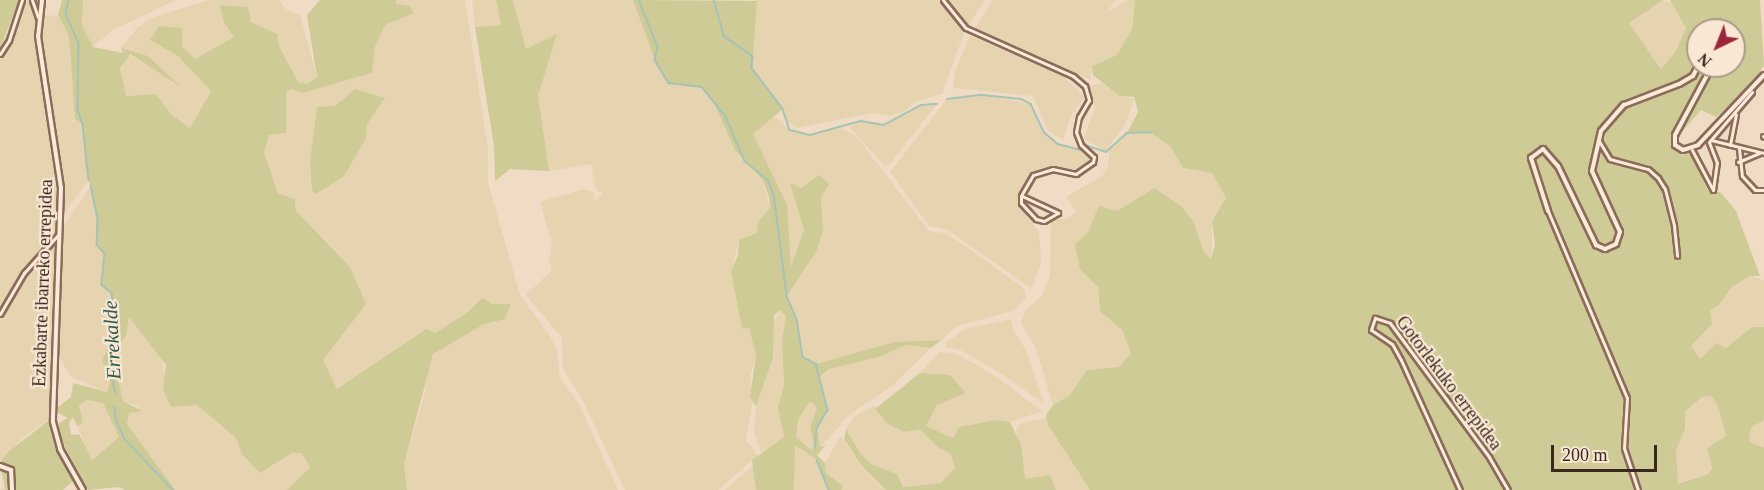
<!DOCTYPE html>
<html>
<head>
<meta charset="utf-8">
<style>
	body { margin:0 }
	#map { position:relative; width:1764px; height:490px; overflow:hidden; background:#f0dbc4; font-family:"Times New Roman",serif }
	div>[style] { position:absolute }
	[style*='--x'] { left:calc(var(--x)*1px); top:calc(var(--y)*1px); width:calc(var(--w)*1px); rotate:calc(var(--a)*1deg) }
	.farmland>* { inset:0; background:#e6d4b1 }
	.green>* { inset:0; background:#cecb97 }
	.stream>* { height:1.5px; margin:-0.75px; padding:0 0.75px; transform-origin:0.75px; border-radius:0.75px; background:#a6c3b5 }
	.roads { filter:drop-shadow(2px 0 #8b6b59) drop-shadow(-2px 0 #8b6b59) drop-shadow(0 2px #8b6b59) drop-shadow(0 -2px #8b6b59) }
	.minor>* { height:3px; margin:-1.5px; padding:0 1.5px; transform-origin:1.5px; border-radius:1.5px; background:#faead7 }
	.tertiary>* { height:4px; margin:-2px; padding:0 2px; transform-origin:2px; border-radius:2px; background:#faead7 }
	span { translate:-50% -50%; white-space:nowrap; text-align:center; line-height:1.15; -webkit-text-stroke:4.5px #f7e7d3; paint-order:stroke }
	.street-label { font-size:18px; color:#3a271e }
	.water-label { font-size:20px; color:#2d5b50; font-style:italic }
	.north { position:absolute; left:1686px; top:18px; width:60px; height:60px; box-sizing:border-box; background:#f7e7d3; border:2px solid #ab9a8b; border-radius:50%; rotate:223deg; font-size:16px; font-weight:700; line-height:24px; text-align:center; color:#3a271e }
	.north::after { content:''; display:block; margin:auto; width:21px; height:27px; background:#9c273c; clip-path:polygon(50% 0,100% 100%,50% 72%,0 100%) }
	.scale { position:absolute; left:1551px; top:445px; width:106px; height:27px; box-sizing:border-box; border:3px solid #3a271e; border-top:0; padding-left:8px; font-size:18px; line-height:21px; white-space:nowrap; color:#3a271e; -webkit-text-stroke:4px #f7e7d3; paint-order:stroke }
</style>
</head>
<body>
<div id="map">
	<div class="farmland">
		<div style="clip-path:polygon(22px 0,31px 0,38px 17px,58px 15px,69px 36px,75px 119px,64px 127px,77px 120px,83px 124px,89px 180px,62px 216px,61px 200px,53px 416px,23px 438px,0 463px,0 53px,15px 24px)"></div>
		<div style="clip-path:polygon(83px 0,176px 0,113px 30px,93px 47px,82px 25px)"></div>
		<div style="clip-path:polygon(209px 0,279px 0,287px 10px,300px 15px,317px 77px,307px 84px,298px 82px,279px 46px,277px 34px,251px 22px,248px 7px,220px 5px,235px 37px,201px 56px,195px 59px,182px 46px,182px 28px,151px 40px,178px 56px,211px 91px,190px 128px,172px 115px,156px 94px,126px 96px,120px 68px,129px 54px,141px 62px,148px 56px,121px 48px,138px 27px,154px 17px)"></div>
		<div style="clip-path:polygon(396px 0,465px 0,488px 148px,488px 183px,520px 295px,550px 336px,557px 351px,560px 378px,579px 404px,618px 490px,407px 490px,404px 464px,425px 392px,426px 329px,337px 389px,323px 360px,316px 234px,296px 211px,295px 199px,278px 193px,264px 153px,269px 134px,286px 133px,286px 92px,291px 89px,302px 93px,372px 73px,375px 47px)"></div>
		<div style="clip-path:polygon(472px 0,496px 0,501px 25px,475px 27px)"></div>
		<div style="clip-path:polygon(513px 0,633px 0,681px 83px,702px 87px,712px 99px,735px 150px,762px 179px,770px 208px,758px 222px,758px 233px,739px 240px,731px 271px,743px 329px,750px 328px,756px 355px,750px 377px,753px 401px,746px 440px,758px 455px,718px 490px,625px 490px,582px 399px,563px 369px,562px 338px,526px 295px,552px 270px,549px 262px,552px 243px,540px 202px,584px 189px,593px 192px,595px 201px,603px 193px,596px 190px,591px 164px,549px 171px,546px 165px,538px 96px,556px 35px,526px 49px)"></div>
		<div style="clip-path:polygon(756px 0,939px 0,964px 33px,942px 94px,915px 102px,905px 111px,890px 116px,872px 113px,797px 128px,786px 121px,783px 109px,752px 68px)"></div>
		<div style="clip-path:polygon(945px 0,985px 0,968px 26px)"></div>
		<div style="clip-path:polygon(993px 0,1116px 0,1106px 13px,1127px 0,1135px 0,1132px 29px,1117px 55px,1092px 66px,1090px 80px,975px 28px)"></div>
		<div style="clip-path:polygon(1663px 0,1674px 4px,1686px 28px,1676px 51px,1661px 69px,1629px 23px)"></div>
		<div style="clip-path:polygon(970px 36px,1059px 73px,1078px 90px,1084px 98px,1071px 115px,1063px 140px,1048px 131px,1033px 96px,953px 88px,955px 71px)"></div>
		<div style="clip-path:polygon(1101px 83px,1119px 96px,1134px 99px,1125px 125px,1105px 151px,1084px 138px,1095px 107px,1089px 86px)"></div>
		<div style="clip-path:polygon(982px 95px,1031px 104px,1044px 132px,1054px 142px,1085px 151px,1090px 159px,1079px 169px,1047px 168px,1031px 172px,1018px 196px,1021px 208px,1039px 232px,1041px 262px,1032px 289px,948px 230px,929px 226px,890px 172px,947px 99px)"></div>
		<div style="clip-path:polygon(937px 104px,889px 165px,885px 166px,849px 127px,861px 121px,884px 125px,921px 105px)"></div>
		<div style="clip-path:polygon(774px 116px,790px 130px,810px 135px,841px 128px,856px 136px,929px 231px,944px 233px,958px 241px,1025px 289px,1026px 297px,1012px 311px,957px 326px,941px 340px,894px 342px,816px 364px,803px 357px,797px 319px,787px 296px,817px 250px,823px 230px,821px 197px,790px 183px,804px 230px,791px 268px,753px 134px)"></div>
		<div style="clip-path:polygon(1151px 132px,1170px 146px,1183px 168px,1212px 173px,1226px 198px,1212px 221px,1212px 259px,1204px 252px,1193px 221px,1154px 188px,1117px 211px,1099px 207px,1087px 234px,1076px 244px,1080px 270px,1098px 287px,1100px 311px,1122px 330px,1131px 353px,1119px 367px,1087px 370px,1069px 397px,1053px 405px,1036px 349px,1021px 323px,1027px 308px,1042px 296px,1050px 275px,1051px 220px,1069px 218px,1076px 211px,1066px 197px,1102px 176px,1108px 168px,1109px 150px,1127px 133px)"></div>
		<div style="clip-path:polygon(91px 186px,98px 219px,97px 245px,105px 254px,102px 285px,112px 293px,116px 333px,102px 361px,110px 382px,106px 392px,70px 376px,58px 355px,62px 228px)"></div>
		<div style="clip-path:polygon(1750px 276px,1764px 280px,1764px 327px,1752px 327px,1726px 348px,1715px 344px,1700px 359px,1691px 346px,1712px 324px,1710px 310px,1718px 306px,1732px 287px)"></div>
		<div style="clip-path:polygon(779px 310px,786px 316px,782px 341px,784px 384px,778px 408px,784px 437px,761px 453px,754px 432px,756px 406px,773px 358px,772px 326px)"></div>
		<div style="clip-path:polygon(129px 317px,161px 357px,165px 376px,187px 404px,197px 405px,236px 438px,242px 454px,265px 471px,292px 453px,300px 453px,310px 467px,287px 490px,175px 490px,126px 424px,129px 413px,141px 411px,137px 406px,123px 401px,116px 369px,109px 361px)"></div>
		<div style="clip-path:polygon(1011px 319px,1014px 332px,1026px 350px,1044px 404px,999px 372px,960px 350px,946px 347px,946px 343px,965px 329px)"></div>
		<div style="clip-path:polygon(906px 345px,931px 348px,892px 386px,849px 415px,820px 448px,817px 429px,826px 415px,819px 379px,829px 369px,879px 357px)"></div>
		<div style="clip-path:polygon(939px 352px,955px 353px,991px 373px,1042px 411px,1010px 422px,995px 420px,959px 427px,953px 438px,925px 426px,937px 405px,965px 393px,950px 375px,920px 373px)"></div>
		<div style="clip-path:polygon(1711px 396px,1718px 406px,1726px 437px,1707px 448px,1712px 468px,1707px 474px,1677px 484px,1676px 450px,1685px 429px,1685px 412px,1703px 397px)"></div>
		<div style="clip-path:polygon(87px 400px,103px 403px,119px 437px,91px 460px,77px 426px,83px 422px,79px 405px)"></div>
		<div style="clip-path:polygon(810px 401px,817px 407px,810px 428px,815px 448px,811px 450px,796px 437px,798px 420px)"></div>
		<div style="clip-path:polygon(874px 406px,904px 432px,921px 430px,937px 447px,951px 454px,956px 468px,941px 483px,903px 487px,897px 474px,871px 464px,860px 453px,846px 429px,854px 417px)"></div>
		<div style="clip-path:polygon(1047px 418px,1048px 425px,1090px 490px,1056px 490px,1050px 476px,1025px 479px,1016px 430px,1021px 423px)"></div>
		<div style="clip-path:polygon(1764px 420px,1764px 448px,1750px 442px,1749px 437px,1752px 427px)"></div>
		<div style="clip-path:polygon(840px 436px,861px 465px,886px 490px,842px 490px,843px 486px,826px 472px,825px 463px)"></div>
		<div style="clip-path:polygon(795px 444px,817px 460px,829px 490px,794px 490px)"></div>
		<div style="clip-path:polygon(753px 466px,756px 490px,725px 490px)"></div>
	</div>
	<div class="green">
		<div style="clip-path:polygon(0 0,19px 0,0 49px)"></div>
		<div style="clip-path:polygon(evenodd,62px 0,83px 0,82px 25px,93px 47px,123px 53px,121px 48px,148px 56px,181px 87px,130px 54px,120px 68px,126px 96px,156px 94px,172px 115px,190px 128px,211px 91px,178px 56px,150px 40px,159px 26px,182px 28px,182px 46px,195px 59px,234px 37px,224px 23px,220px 5px,248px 7px,251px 22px,277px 34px,279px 46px,298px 82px,307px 84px,317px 77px,307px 15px,320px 0,396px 0,396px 4px,409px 6px,414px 13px,385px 25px,375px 47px,372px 73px,302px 93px,291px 89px,286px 92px,286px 133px,269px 135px,264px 153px,278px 193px,295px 199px,296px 211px,350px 267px,366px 304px,323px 360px,337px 389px,426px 329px,435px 333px,467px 313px,482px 298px,492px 304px,511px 304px,505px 319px,484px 324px,433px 354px,404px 464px,407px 490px,287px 490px,310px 467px,301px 453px,292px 453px,260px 473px,242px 454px,236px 438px,197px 405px,171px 407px,163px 390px,166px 365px,129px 317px,126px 335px,109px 361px,116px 369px,123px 401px,142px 411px,129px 413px,127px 424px,175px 490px,125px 490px,119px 487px,88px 490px,60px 437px,59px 423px,68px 418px,58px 413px,58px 407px,71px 397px,73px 383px,107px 392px,110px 382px,102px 361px,115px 333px,112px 293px,102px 285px,105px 254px,97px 245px,98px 219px,85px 164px,83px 124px,75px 119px,69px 36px,58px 15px,62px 0,87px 400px,103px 403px,119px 437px,92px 460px,79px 434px,71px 435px,69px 423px,73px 417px,77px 426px,83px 423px,79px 405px,87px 400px)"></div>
		<div style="clip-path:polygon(496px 0,513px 0,526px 49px,557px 34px,538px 96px,549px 171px,510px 169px,495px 181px,494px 146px,475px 27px,501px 25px)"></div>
		<div style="clip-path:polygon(evenodd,633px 0,757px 1px,752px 68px,783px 109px,753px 134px,787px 205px,791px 267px,804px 230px,790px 183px,801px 188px,819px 175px,829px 184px,821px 197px,823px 230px,817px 250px,787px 296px,797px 319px,803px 357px,816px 364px,894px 342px,941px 340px,931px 348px,906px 345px,879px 357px,829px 369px,819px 378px,828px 410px,817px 429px,820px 447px,826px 445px,817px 455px,825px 463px,826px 473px,843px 486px,842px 490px,829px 490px,817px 460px,795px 445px,794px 490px,756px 490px,752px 460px,784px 437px,778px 408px,784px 384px,782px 341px,786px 316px,779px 310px,774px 316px,773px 358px,756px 406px,750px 397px,756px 355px,749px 328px,742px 329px,731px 271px,738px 255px,739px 240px,757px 233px,758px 222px,770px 208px,769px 196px,762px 179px,735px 150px,712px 99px,702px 87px,669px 83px,655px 60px,633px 0,810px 401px,817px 407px,810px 428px,815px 448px,811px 450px,796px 437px,798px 420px,810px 401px)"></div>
		<div style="clip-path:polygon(evenodd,1135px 0,1663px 0,1629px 23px,1661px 69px,1676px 51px,1686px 28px,1670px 0,1760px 0,1764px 65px,1751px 86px,1716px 117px,1701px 110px,1672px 143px,1683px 155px,1691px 153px,1708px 191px,1720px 192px,1736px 211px,1760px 276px,1750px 276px,1732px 287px,1718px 306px,1710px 310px,1712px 324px,1691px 346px,1700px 359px,1716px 343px,1726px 348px,1752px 327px,1764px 327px,1764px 420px,1752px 427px,1749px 437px,1750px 442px,1764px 448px,1764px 490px,1090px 490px,1048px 425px,1046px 415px,1053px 405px,1069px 396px,1087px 370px,1119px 367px,1131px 353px,1122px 330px,1100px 311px,1098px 287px,1080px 270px,1075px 244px,1087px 234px,1099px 206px,1117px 211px,1154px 188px,1181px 206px,1193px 221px,1204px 252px,1211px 259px,1215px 245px,1212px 221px,1226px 198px,1212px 173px,1183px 168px,1170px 146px,1151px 133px,1127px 133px,1138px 112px,1134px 97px,1119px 96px,1093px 75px,1092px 66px,1117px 55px,1132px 29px,1135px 0,1698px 30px,1734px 30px,1734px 66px,1698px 66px,1698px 30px,1135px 0,1711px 396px,1718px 406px,1726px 436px,1707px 448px,1712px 468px,1708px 474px,1678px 484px,1676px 450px,1685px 429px,1685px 412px,1702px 397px,1711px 396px)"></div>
		<div style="clip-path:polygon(355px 89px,385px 98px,367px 124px,366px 138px,344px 176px,316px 194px,312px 190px,310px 161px,317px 107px,335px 106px)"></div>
		<div style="clip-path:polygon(920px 373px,950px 375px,966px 393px,937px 405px,926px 426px,953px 438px,959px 427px,995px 420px,1010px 422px,1021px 445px,1025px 479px,1050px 475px,1056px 490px,886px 490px,861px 465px,844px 439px,846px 429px,860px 453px,871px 464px,897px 474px,903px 487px,941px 483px,955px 468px,951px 454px,937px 447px,921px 430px,904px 432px,888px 424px,875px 409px)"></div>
		<div style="clip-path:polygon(53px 417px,56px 440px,76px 478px,63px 490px,0 490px,5px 489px,0 463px,7px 453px)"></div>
	</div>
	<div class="stream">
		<div style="--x:69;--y:0;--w:14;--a:102"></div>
		<div style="--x:66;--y:14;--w:32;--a:66"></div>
		<div style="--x:79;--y:43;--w:68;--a:90.8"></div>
		<div style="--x:78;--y:111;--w:14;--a:69"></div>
		<div style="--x:83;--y:124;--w:56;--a:83.9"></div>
		<div style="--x:639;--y:0;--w:51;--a:68"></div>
		<div style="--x:658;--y:47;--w:13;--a:103"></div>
		<div style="--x:655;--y:60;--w:27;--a:59"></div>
		<div style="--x:669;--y:83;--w:33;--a:7"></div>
		<div style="--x:702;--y:87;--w:38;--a:51"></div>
		<div style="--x:726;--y:117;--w:48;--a:66.6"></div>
		<div style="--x:745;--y:161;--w:30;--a:40"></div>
		<div style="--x:768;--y:180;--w:15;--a:67"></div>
		<div style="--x:774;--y:194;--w:103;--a:82.7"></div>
		<div style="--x:787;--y:296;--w:25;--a:67"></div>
		<div style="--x:797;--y:319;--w:38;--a:81"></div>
		<div style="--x:803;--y:357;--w:15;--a:28"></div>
		<div style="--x:816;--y:364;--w:48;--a:75.4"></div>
		<div style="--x:828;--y:410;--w:22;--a:120"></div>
		<div style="--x:817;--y:429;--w:19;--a:96"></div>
		<div style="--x:714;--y:0;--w:37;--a:74"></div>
		<div style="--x:724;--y:36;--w:35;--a:35"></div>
		<div style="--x:753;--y:56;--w:12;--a:95"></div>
		<div style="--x:752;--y:68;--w:51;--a:52.9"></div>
		<div style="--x:783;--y:109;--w:22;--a:72"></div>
		<div style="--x:790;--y:130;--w:21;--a:14"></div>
		<div style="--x:810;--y:135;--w:53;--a:-15.4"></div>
		<div style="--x:861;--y:121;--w:23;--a:10"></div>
		<div style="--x:884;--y:125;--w:42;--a:-28.4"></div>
		<div style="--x:921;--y:105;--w:16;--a:-4"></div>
		<div style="--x:947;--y:99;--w:35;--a:-7"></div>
		<div style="--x:982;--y:95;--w:39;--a:6"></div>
		<div style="--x:1021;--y:99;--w:11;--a:27"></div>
		<div style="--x:1031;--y:104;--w:31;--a:65"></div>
		<div style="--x:1044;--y:132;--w:18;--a:41"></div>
		<div style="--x:1058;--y:144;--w:23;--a:15"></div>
		<div style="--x:1088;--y:146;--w:19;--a:18"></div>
		<div style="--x:1106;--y:152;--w:28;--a:-42"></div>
		<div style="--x:1127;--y:133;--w:24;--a:-2"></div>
		<div style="--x:91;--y:186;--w:34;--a:78"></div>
		<div style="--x:98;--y:219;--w:26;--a:92"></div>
		<div style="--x:97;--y:245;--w:12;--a:48"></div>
		<div style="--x:105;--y:254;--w:31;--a:96"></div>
		<div style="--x:102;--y:285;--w:13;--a:39"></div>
		<div style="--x:112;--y:293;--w:40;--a:84.3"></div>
		<div style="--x:116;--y:333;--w:29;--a:104"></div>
		<div style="--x:109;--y:361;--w:33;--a:78"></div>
		<div style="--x:115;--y:407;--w:12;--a:85"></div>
		<div style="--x:116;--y:419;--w:22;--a:66"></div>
		<div style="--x:125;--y:439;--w:70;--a:46.7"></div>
		<div style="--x:817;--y:460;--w:32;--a:68"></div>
	</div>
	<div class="roads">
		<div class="minor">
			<div style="--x:32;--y:0;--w:18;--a:71"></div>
			<div style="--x:943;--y:0;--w:36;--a:51"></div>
			<div style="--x:966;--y:28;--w:117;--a:24.2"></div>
			<div style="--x:1073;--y:76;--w:16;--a:40"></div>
			<div style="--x:1085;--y:86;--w:15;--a:74"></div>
			<div style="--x:1089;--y:100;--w:20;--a:120"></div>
			<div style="--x:1079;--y:117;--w:15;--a:101"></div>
			<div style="--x:1076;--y:132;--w:14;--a:69"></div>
			<div style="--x:1081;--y:145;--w:18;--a:43"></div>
			<div style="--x:1094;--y:157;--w:5;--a:101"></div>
			<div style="--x:1093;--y:162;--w:21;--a:145"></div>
			<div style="--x:1076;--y:174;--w:24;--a:-168"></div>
			<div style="--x:1053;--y:169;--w:21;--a:163"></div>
			<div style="--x:1033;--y:175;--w:24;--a:120"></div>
			<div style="--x:1021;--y:196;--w:7;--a:90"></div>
			<div style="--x:1021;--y:203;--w:22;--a:47"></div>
			<div style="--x:1036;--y:219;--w:8;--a:14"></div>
			<div style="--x:1044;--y:221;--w:16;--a:-30"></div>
			<div style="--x:0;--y:54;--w:17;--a:-57"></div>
			<div style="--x:9;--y:40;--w:42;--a:-72"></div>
			<div style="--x:1763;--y:136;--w:1;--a:45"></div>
			<div style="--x:1711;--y:140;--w:55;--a:13.8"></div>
			<div style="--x:1599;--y:141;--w:21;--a:59"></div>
			<div style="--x:1610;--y:159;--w:39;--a:15"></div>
			<div style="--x:1648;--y:169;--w:13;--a:42"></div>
			<div style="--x:1658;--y:178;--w:13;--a:58"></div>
			<div style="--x:1665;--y:189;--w:38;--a:76"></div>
			<div style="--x:1674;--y:226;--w:30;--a:84"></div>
			<div style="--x:1730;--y:145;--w:31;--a:-79"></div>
			<div style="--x:1739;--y:148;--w:28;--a:84"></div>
			<div style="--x:1742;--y:176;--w:19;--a:47"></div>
			<div style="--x:1755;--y:190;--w:9;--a:0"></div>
			<div style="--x:1692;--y:150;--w:45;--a:62.3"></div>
			<div style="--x:1713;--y:190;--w:27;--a:-82"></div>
			<div style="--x:1717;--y:163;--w:22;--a:-111"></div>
			<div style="--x:1709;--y:142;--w:66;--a:-49.3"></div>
			<div style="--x:1738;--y:162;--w:23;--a:-23"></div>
			<div style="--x:1022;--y:196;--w:40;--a:25"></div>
			<div style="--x:1548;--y:211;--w:203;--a:67.1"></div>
			<div style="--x:1627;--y:398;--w:50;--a:93.4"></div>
			<div style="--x:1624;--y:448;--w:44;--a:71.6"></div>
			<div style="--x:0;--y:314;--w:48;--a:-59.7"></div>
			<div style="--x:24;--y:273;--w:50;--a:-48.3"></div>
			<div style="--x:1460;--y:490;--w:143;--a:-114.4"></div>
			<div style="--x:1401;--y:360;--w:18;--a:-119"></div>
			<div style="--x:1392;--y:344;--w:25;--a:-146"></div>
			<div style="--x:1371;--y:330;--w:13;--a:-72"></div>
			<div style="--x:1375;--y:318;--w:16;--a:18"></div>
			<div style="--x:1390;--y:323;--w:167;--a:53.5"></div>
			<div style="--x:1489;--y:457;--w:38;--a:60"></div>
		</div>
		<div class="tertiary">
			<div style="--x:42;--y:0;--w:36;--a:96"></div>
			<div style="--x:38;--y:36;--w:154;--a:81.4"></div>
			<div style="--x:61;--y:188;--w:234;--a:92"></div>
			<div style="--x:53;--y:422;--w:28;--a:75"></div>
			<div style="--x:60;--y:449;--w:47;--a:60.7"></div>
			<div style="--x:1712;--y:66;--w:78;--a:118.2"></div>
			<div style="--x:1675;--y:135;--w:10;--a:90"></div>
			<div style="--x:1675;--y:145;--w:9;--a:32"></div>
			<div style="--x:1683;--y:150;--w:16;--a:-18"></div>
			<div style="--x:1698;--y:145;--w:96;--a:-46.7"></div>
			<div style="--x:1548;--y:211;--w:56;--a:-107.8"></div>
			<div style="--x:1531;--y:158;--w:15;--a:-37"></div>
			<div style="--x:1543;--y:149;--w:23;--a:49"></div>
			<div style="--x:1558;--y:166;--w:88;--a:64.3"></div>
			<div style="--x:1596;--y:245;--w:10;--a:24"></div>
			<div style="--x:1605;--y:249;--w:12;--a:-24"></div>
			<div style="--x:1616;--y:244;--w:13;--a:-72"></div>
			<div style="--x:1620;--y:232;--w:67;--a:-114.7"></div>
			<div style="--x:1592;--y:171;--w:41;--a:-77.3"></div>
			<div style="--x:1601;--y:131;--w:35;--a:-49"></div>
			<div style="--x:1624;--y:105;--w:59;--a:-20.9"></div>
			<div style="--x:1679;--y:84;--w:16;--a:-30"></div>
			<div style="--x:1693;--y:76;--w:11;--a:-63"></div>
			<div style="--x:0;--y:466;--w:12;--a:20"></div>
			<div style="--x:11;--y:470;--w:20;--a:87"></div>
		</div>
	</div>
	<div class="street-label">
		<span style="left:43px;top:283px;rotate:-88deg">Ezkabarte ibarreko errepidea</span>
		<span style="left:1449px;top:383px;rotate:53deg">Gotorlekuko errepidea</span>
	</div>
	<div class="water-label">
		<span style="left:112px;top:340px;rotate:-93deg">Errekalde</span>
	</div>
	<div class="north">N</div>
	<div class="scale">200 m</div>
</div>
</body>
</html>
